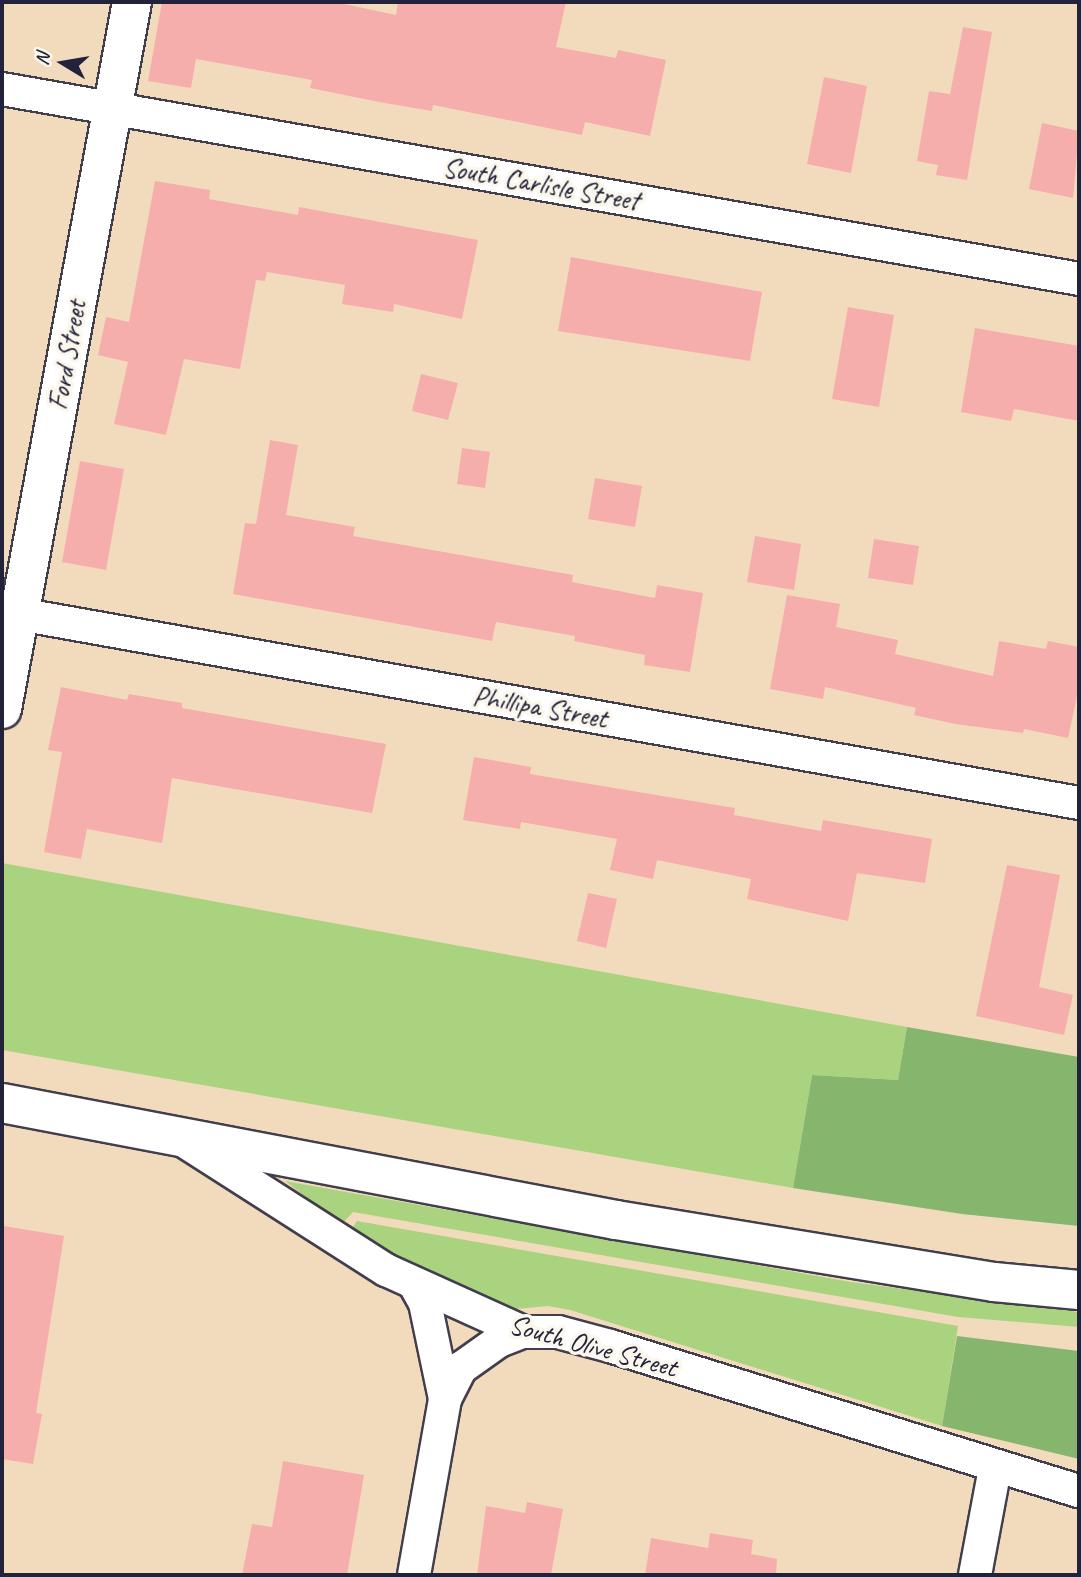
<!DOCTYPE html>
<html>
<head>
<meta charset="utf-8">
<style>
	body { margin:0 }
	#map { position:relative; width:1081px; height:1577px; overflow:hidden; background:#f2dbbc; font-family:Caveat,sans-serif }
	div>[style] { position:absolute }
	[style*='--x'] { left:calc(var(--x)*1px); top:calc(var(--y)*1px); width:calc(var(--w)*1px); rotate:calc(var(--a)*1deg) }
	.green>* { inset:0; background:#a9d37f }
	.forest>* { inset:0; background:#86b56e }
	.building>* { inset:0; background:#f6aeac }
	.roads { filter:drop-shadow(2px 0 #413e4e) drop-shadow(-2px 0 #413e4e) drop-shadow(0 2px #413e4e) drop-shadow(0 -2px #413e4e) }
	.street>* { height:32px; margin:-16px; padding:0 16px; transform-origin:16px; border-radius:16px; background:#fff }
	.secondary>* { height:38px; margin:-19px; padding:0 19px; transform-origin:19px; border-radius:19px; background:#fff }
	span { translate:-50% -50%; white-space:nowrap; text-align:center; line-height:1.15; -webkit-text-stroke:7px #fbf7ec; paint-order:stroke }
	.street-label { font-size:28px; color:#22223b }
	.frame { position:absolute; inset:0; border:4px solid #22223b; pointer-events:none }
	.north { position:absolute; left:28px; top:28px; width:70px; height:70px; -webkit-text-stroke:5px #fbf7ec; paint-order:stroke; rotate:281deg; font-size:19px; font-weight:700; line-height:28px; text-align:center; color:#22223b }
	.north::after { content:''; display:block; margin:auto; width:24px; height:32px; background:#22223b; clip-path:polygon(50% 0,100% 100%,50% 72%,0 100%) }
</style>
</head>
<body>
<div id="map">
	<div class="green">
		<div style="clip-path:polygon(2px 863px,907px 1027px,898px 1080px,812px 1075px,793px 1188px,2px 1050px)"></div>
		<div style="clip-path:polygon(285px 1181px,851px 1282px,1079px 1312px,1079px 1327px,958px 1317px,353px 1212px,342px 1224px)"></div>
		<div style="clip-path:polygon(357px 1221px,958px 1326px,942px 1426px,570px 1310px,548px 1306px,516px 1309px,390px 1254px,351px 1230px)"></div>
	</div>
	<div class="forest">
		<div style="clip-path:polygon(907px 1027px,1079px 1057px,1079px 1226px,962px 1214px,793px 1188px,812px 1075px,898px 1080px)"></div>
		<div style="clip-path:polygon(957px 1336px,1079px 1351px,1079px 1459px,942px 1426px)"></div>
	</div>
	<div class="building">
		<div style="clip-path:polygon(162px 2px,335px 2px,396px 15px,398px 2px,566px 2px,556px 47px,616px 58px,618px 50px,666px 60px,650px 136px,585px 122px,582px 135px,433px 105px,432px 111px,379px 102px,310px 88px,312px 80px,196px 59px,191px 88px,148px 81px)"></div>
		<div style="clip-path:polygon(963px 27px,992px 32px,967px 180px,936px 175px,938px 165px,917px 161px,929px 91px,950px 94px)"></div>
		<div style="clip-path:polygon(824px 77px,867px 86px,851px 173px,807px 164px)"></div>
		<div style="clip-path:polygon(1042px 123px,1079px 131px,1073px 198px,1029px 189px)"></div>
		<div style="clip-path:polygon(155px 181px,210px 190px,209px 199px,298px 215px,299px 207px,478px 240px,462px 319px,394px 304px,393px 312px,342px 304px,345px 285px,267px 272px,265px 281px,256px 280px,240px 369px,184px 359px,166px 435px,114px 424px,128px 362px,98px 355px,106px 317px,129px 322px)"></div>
		<div style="clip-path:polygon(571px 257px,762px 292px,750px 361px,558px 331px)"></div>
		<div style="clip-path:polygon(848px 307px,894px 315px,879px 407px,832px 399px)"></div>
		<div style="clip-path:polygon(975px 328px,1079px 346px,1079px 421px,1014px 409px,1011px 421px,961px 412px)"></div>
		<div style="clip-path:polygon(421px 374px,458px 383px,448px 420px,412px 411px)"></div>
		<div style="clip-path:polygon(270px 440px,298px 445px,286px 515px,355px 527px,353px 536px,573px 575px,572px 582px,655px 598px,657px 585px,703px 593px,690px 672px,644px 665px,645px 655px,574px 641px,575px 636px,496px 622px,492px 641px,233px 594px,245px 523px,256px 524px)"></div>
		<div style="clip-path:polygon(462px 448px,490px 452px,485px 488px,457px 484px)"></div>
		<div style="clip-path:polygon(80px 461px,124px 469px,106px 570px,62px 562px)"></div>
		<div style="clip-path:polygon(595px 478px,642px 486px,635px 527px,588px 519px)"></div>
		<div style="clip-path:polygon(755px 536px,801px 544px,794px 590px,747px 582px)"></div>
		<div style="clip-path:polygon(874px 539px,919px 546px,913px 585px,868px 578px)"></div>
		<div style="clip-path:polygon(787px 595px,840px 604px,836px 627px,898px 640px,895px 654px,993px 676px,999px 641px,1046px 649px,1048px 641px,1079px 647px,1079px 687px,1068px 738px,1024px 729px,1023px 733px,955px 724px,914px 715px,916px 708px,825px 687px,823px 699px,770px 689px)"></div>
		<div style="clip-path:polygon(61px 687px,127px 700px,129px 694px,182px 703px,182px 708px,386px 744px,372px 813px,172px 778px,162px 843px,87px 829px,81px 859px,44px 852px,62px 752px,48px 750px)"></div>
		<div style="clip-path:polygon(474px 757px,531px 767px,530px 774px,735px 808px,734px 815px,821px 831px,823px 820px,932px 839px,925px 883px,857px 873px,848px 921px,747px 899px,751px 879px,657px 860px,653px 879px,610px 870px,617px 839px,521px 822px,520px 829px,463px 820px)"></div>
		<div style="clip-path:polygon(1007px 865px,1060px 875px,1039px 987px,1073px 995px,1064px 1035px,976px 1016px)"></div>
		<div style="clip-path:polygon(588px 893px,617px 899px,606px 948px,577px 941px)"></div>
		<div style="clip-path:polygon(4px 1226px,64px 1236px,36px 1413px,42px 1414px,33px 1464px,2px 1459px)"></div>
		<div style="clip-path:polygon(283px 1461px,364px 1475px,347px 1575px,242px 1575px,252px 1524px,272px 1527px)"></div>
		<div style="clip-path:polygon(527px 1502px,563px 1509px,551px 1575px,477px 1575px,486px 1506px,525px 1513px)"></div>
		<div style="clip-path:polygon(710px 1533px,753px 1540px,751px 1554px,777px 1559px,776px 1575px,645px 1575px,651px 1538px,708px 1548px)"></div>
	</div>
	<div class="roads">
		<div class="street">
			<div style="--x:2;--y:89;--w:1094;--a:10"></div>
			<div style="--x:2;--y:611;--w:1094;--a:10.11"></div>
			<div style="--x:184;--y:1141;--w:240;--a:32.6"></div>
			<div style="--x:386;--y:1270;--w:150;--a:24.3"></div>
			<div style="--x:523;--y:1332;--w:35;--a:0"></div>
			<div style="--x:558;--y:1332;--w:54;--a:15.1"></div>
			<div style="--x:610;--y:1346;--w:491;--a:17.2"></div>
			<div style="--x:415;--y:1285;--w:21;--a:61"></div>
			<div style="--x:425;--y:1303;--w:98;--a:78.2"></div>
			<div style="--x:414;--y:1575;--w:179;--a:-80"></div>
			<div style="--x:445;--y:1399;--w:35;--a:-63"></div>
			<div style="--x:461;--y:1368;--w:47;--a:-35.4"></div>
			<div style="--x:499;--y:1341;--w:26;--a:-21"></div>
			<div style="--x:975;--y:1575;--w:109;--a:-79.4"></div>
		</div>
		<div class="secondary">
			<div style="--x:2;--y:709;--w:719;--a:-79.58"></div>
			<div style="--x:2;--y:1103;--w:625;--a:10.79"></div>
			<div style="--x:616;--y:1220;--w:383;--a:9.3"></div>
			<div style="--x:994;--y:1282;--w:85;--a:5.4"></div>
		</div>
	</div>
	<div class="street-label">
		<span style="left:541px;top:184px;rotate:10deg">South Carlisle Street</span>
		<span style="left:67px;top:355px;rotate:-80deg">Ford Street</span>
		<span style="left:540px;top:707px;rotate:10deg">Phillipa Street</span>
		<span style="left:593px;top:1346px;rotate:15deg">South Olive Street</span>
	</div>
	<div class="frame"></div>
	<div class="north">N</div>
</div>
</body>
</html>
